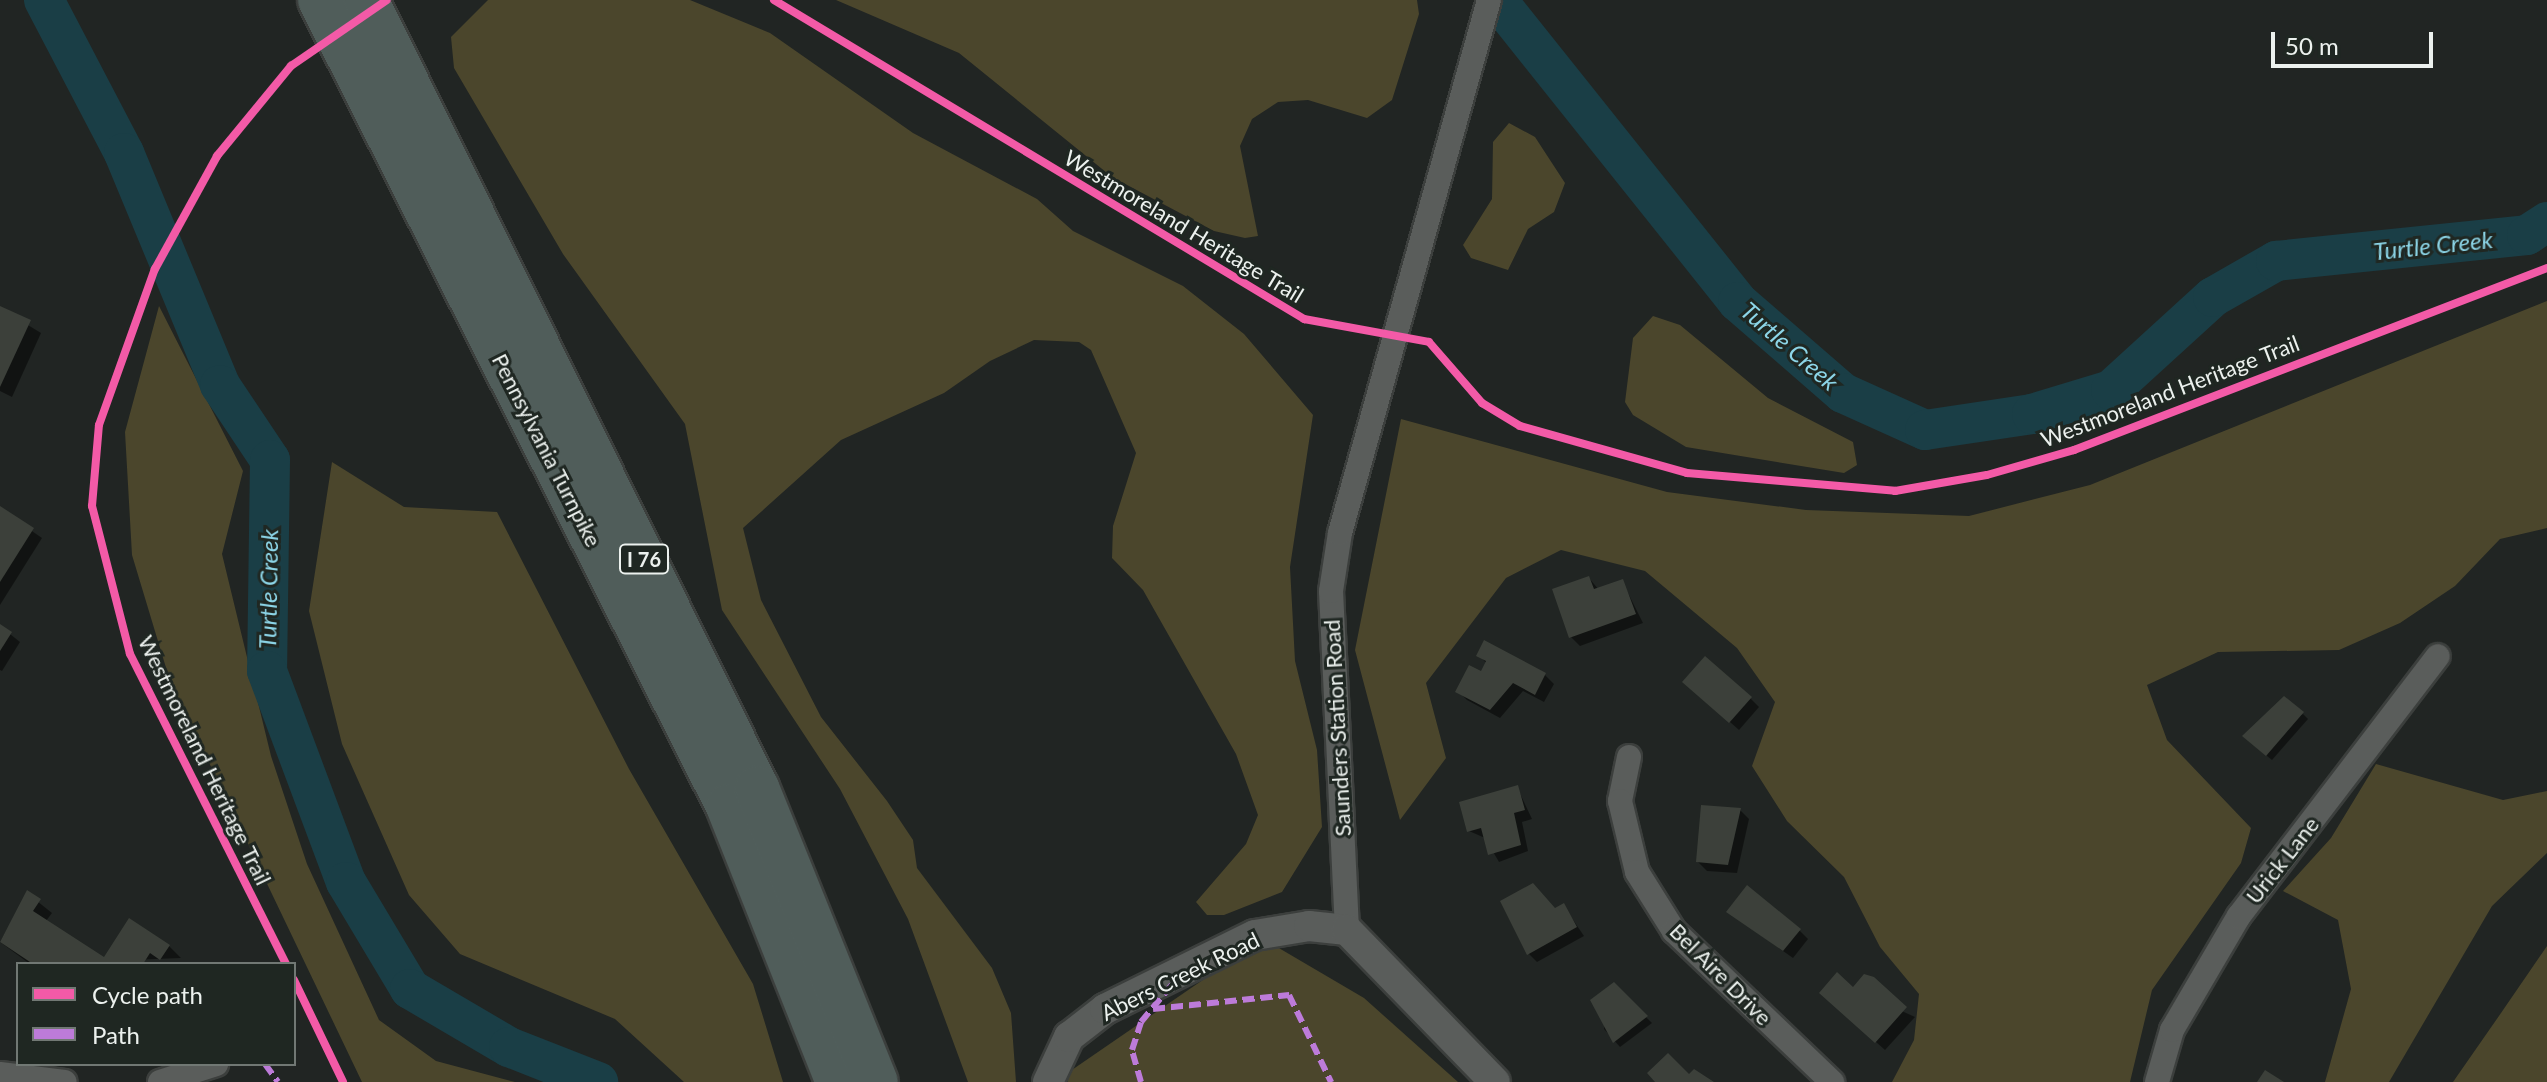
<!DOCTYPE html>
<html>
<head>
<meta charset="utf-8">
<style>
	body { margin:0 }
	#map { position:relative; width:2547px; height:1082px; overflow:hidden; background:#212523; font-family:Lato,sans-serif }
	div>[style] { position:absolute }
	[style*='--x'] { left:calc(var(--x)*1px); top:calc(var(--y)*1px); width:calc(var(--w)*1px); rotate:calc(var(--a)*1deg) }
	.forest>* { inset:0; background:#4b462c }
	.shadow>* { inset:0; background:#0007 }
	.river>* { height:40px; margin:-20px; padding:0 20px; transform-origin:20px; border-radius:20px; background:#1a3e46 }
	.building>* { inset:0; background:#3c403a }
	.roads { filter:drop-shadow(2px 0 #3c3f3d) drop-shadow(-2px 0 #3c3f3d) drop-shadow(0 2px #3c3f3d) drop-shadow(0 -2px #3c3f3d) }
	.minor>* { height:24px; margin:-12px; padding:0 12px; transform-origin:12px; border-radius:12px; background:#5a5d5b }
	.tertiary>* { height:30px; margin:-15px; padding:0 15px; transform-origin:15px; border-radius:15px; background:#5a5d5b }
	.motorway>* { height:44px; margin:-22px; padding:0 22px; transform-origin:22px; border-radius:22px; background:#505d5a }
	.quiet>* { height:6px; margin-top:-3px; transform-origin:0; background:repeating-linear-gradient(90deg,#bd7bd9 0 12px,transparent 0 18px) }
	.cycleway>* { height:8px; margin:-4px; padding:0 4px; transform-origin:4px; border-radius:4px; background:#f35aa7 }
	span { translate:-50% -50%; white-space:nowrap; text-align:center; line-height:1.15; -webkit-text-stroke:6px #1f2722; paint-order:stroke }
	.shield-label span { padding:2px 6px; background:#1f2722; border:2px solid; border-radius:6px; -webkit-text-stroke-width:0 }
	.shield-label { font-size:20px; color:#ecf1ee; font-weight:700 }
	.street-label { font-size:22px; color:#ecf1ee }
	.water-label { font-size:24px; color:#8cd5e7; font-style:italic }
	.legend { position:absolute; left:16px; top:962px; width:280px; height:104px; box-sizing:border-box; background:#1f2722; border:2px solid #717874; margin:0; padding:10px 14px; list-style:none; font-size:24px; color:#ecf1ee }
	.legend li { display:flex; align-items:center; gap:16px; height:40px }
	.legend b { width:40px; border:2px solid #717874 }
	.scale { position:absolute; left:2271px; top:32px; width:162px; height:36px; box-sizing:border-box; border:4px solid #ecf1ee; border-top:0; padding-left:10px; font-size:24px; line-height:28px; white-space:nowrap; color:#ecf1ee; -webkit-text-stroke:6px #1f2722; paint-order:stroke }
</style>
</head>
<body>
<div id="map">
	<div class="forest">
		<div style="clip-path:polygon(488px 0,690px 0,770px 33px,913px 133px,1037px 199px,1073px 231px,1183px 286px,1244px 334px,1313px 415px,1290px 567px,1295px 661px,1317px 750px,1322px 827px,1282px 892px,1224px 915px,1207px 915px,1196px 902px,1246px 844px,1258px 815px,1236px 754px,1143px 590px,1112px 558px,1113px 526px,1136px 453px,1091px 350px,1079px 342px,1034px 340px,990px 361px,944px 393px,841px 440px,743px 528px,761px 600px,821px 717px,887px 801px,913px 840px,917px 868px,992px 968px,1011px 1013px,1016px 1082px,968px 1082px,908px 919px,840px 789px,722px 610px,685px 424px,563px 254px,454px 68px,451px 37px)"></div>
		<div style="clip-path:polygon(836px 0,1417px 0,1419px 14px,1392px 100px,1367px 118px,1308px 100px,1278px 102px,1252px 119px,1240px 146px,1258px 236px,1245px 238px,1214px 231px,1112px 177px,959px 53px)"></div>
		<div style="clip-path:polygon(1509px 123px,1535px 137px,1565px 183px,1554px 212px,1528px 229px,1508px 270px,1471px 258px,1463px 245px,1492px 199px,1493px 142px)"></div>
		<div style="clip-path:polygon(2547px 301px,2547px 528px,2500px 539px,2455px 586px,2400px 623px,2339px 650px,2218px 652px,2147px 685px,2167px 740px,2251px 828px,2241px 863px,2152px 990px,2130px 1082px,1892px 1082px,1914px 1040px,1919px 994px,1880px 947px,1844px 877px,1787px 821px,1752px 766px,1775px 702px,1737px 648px,1645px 571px,1561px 550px,1506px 578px,1426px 683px,1446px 758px,1400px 820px,1355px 650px,1401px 419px,1667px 492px,1806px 510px,1969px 516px,2090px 485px)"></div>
		<div style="clip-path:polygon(159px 306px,243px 471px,222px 554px,271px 756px,307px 864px,379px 1020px,436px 1061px,515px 1082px,362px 1082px,170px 681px,132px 555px,125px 432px)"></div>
		<div style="clip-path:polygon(1653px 316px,1680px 325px,1768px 398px,1853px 442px,1857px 465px,1844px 473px,1686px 447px,1633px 415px,1625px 402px,1633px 338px)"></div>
		<div style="clip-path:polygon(332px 462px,404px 507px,497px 512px,629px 769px,753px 984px,783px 1082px,684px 1082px,615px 1019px,460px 954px,409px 895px,342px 744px,309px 611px)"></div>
		<div style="clip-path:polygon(2376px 764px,2503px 800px,2547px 791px,2547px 853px,2492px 906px,2389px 1082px,2325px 1082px,2351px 989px,2338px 920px,2283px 891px,2331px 838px)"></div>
		<div style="clip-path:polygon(1272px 944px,1364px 998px,1458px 1082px,1068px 1082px,1066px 1074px,1226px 964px)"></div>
		<div style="clip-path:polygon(2547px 946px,2547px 1082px,2453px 1082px,2501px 1013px)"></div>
	</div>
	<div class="shadow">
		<div style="clip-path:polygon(0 308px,41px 333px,12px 397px,0 391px)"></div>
		<div style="clip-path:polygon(0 509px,42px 538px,0 605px)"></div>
		<div style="clip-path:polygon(1589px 578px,1599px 590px,1622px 581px,1643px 623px,1580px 646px,1571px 637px)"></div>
		<div style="clip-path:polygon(0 626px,20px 642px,2px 671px,0 670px)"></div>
		<div style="clip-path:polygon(1479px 655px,1545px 675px,1554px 684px,1544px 702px,1523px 691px,1500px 718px,1467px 700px,1458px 691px,1482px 674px,1487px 664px)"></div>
		<div style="clip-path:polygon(1694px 690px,1750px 698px,1759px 707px,1739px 730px)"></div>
		<div style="clip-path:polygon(2303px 714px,2308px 719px,2272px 760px,2250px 742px)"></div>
		<div style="clip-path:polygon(1517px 787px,1532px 819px,1522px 822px,1528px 851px,1499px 862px,1485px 838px,1469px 831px)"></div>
		<div style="clip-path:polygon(1740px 810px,1749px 819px,1737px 873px,1707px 871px,1698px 862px)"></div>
		<div style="clip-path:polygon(27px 893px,52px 913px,46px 921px,104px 960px,169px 946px,181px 958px,30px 964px,0 942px)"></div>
		<div style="clip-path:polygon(1563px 905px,1584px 936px,1537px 962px,1528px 953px)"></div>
		<div style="clip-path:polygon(1728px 912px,1800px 931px,1808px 939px,1793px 958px)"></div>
		<div style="clip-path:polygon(1613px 985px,1652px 1023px,1620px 1047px,1604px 1029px)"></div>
		<div style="clip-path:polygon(1853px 989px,1915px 1017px,1885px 1050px,1830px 1001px)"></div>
	</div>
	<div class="river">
		<div style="--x:44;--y:0;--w:173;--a:62.4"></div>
		<div style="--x:124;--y:153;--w:251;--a:67.5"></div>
		<div style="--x:220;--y:385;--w:90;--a:56.3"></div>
		<div style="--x:270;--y:460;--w:211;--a:90.8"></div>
		<div style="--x:267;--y:671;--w:225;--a:69.5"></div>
		<div style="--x:346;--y:882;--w:125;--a:59.1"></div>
		<div style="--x:410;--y:989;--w:115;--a:30.4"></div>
		<div style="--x:509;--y:1047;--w:96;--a:21.5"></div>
		<div style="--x:1497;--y:0;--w:386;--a:51.4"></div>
		<div style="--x:1738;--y:302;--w:139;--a:40.9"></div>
		<div style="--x:1843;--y:393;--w:90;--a:24.3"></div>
		<div style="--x:1925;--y:430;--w:108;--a:-8.5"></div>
		<div style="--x:2032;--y:414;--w:83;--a:-16.9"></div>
		<div style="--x:2111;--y:390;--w:138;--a:-42.4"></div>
		<div style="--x:2213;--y:297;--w:73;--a:-29.7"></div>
		<div style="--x:2276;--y:261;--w:252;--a:-5.9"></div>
		<div style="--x:2527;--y:235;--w:24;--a:-33"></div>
	</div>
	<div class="building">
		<div style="clip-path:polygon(0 306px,31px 320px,0 387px)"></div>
		<div style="clip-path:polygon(0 506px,34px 528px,0 582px)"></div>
		<div style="clip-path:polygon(1589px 576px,1594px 589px,1623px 579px,1636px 614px,1569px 638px,1552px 589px)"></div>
		<div style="clip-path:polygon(0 624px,12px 632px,0 651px)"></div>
		<div style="clip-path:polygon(1484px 640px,1546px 673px,1535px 695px,1513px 683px,1490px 710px,1455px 692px,1469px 665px,1481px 671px,1486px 661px,1476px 656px)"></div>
		<div style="clip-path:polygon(1705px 656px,1752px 697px,1729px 723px,1682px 682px)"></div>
		<div style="clip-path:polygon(2284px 696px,2304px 712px,2266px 756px,2242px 736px)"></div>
		<div style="clip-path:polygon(1518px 785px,1525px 810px,1514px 813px,1521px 845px,1488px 855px,1481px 828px,1467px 832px,1459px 802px)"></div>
		<div style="clip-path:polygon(1701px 805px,1741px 808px,1728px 865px,1696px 862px)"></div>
		<div style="clip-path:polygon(1533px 883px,1555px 908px,1564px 903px,1577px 927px,1527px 955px,1500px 901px)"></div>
		<div style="clip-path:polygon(1747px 885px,1801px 929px,1783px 951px,1726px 912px)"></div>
		<div style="clip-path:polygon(27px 890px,41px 899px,33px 911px,104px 957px,129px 918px,170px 945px,160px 960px,150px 953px,143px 964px,33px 964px,0 942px)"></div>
		<div style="clip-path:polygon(1837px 972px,1853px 987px,1864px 974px,1874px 977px,1907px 1007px,1875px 1043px,1819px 993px)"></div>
		<div style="clip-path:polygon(1614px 982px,1648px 1016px,1613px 1043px,1590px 1000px)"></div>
		<div style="clip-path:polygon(1668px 1053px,1689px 1074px,1694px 1069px,1714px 1082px,1655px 1082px,1647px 1073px)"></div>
		<div style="clip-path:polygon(2265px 1070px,2284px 1082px,2257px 1082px)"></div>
	</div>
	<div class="roads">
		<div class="minor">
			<div style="--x:1629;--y:757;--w:45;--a:101.6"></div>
			<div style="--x:1620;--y:801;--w:73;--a:76.5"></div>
			<div style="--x:1637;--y:872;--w:70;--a:57.9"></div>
			<div style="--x:1674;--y:931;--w:219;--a:43.7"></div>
			<div style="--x:1347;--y:930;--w:339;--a:-92.7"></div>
			<div style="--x:1331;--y:591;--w:59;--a:-81.2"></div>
			<div style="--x:1340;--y:533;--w:553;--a:-74.38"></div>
			<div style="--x:0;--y:1074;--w:65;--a:7"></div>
			<div style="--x:160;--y:1082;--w:59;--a:-17.8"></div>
			<div style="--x:2157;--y:1082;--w:54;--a:-73.9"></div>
			<div style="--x:2172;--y:1030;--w:132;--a:-59.6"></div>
			<div style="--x:2239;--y:916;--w:327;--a:-52.6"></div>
		</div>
		<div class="tertiary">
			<div style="--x:1048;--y:1082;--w:50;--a:-65"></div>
			<div style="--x:1069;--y:1037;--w:46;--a:-37.9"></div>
			<div style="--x:1105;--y:1009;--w:167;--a:-26.3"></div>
			<div style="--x:1255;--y:935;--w:55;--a:-9.5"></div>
			<div style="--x:1309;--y:926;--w:38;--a:6"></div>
			<div style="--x:1347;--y:930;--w:212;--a:45.8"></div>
		</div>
		<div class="motorway">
			<div style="--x:320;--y:0;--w:903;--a:63.15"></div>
			<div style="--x:728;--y:806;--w:297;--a:68.3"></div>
			<div style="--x:366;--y:0;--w:880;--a:63.61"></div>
			<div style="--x:757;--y:788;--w:317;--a:68"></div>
		</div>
	</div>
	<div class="quiet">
		<div style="--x:1153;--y:1009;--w:137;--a:-5.9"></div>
		<div style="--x:1289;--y:995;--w:97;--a:64.2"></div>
		<div style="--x:265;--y:1064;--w:22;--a:54"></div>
		<div style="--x:1141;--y:1082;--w:33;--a:-106"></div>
		<div style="--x:1132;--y:1050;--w:29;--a:-72"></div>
		<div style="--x:1141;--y:1022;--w:67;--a:-50.4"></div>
	</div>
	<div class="cycleway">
		<div style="--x:774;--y:0;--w:619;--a:31.04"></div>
		<div style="--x:1304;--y:319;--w:127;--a:10.4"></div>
		<div style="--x:1429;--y:342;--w:81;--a:49"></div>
		<div style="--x:1482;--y:403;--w:44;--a:31.2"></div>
		<div style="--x:1520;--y:426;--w:173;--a:15.7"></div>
		<div style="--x:1687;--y:473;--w:209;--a:4.9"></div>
		<div style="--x:1895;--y:491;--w:93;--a:-9.9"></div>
		<div style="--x:1987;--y:475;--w:91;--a:-16"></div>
		<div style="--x:2074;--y:450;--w:507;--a:-21.05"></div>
		<div style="--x:286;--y:964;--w:347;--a:-116.7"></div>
		<div style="--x:130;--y:654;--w:153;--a:-104.4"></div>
		<div style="--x:92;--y:506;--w:81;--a:-85.1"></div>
		<div style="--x:99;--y:425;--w:166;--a:-70.3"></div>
		<div style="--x:155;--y:269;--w:129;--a:-61.2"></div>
		<div style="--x:217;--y:156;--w:117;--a:-50.6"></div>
		<div style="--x:291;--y:66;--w:116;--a:-34.5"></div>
		<div style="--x:294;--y:980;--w:113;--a:64.3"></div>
	</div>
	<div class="shield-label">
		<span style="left:644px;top:559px">I 76</span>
	</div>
	<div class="street-label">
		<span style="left:1184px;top:226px;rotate:31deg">Westmoreland Heritage Trail</span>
		<span style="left:2170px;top:391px;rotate:-21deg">Westmoreland Heritage Trail</span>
		<span style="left:547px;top:450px;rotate:63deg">Pennsylvania Turnpike</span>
		<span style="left:1337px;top:728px;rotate:-93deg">Saunders Station Road</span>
		<span style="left:205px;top:760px;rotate:64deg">Westmoreland Heritage Trail</span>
		<span style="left:2282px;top:860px;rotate:-52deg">Urick Lane</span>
		<span style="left:1721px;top:974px;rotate:45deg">Bel Aire Drive</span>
		<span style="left:1180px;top:976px;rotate:-26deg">Abers Creek Road</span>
	</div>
	<div class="water-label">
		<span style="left:2433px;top:245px;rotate:-6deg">Turtle Creek</span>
		<span style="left:1790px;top:346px;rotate:41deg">Turtle Creek</span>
		<span style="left:268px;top:589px;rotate:-89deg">Turtle Creek</span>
	</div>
	<ul class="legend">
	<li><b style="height:10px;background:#f35aa7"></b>Cycle path</li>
	<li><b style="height:10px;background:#bd7bd9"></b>Path</li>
	</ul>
	<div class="scale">50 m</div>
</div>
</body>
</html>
